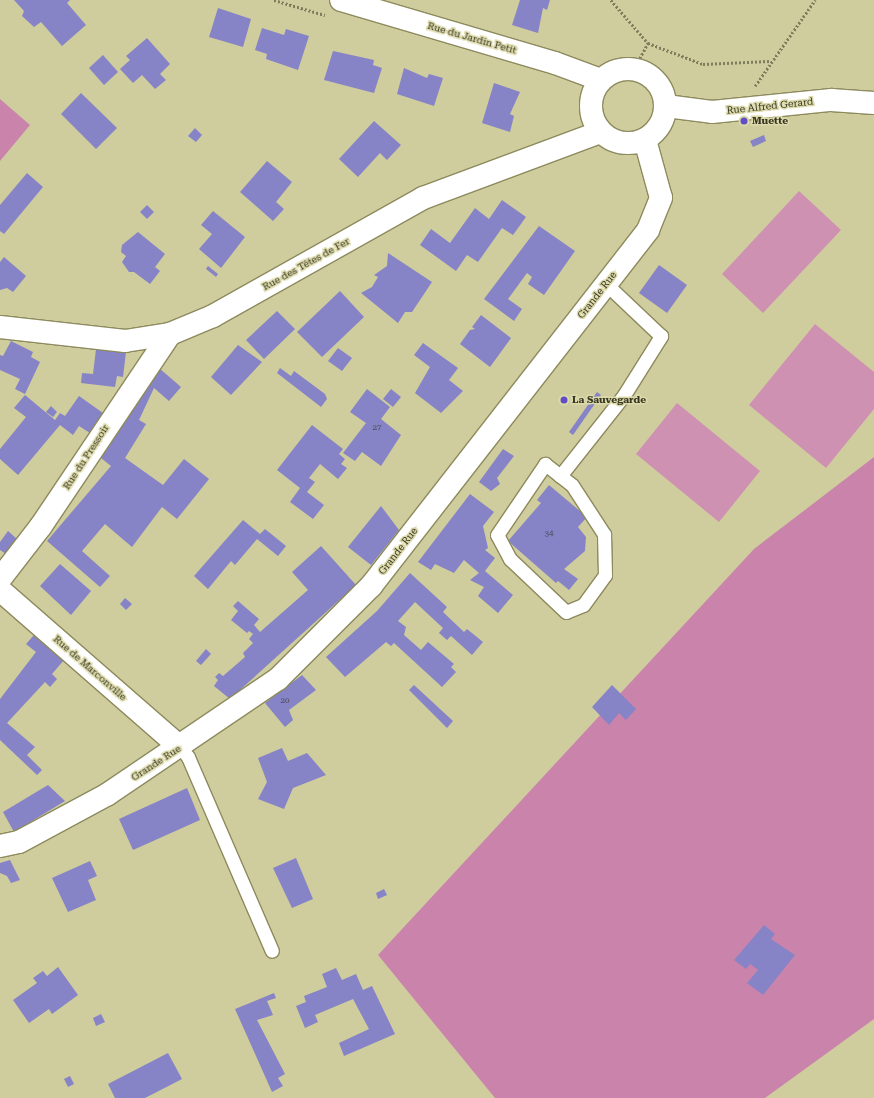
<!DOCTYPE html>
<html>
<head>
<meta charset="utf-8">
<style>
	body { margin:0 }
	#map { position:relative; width:874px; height:1098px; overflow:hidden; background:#cfcd9e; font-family:"Roboto Serif",serif }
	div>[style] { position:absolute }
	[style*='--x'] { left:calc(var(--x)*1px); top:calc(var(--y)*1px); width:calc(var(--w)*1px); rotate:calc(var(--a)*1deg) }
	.green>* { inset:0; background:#ce91b2 }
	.forest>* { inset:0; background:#ca84ac }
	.building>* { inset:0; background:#8683c6 }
	.path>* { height:2.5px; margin-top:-1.25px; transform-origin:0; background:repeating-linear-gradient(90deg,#7e7d5c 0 2px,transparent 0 4px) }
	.roads { filter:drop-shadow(1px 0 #8d8a5d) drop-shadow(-1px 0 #8d8a5d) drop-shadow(0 1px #8d8a5d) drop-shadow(0 -1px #8d8a5d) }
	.lane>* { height:13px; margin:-6.5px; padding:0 6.5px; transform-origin:6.5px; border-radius:6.5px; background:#fff }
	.street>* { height:22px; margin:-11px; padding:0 11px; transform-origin:11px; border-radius:11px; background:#fff }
	.street>.ring { margin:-11px; padding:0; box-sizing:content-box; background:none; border:22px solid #fff; border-radius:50% }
	.dots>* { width:11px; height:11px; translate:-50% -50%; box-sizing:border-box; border:2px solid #dcdaaa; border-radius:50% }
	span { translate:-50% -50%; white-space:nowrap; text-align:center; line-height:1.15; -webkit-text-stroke:3px #dcdaaa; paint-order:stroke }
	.number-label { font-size:8px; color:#4b494c }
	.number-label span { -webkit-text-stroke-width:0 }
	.street-label { font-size:10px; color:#373623 }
	.poi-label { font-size:10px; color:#373623; font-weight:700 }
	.left { translate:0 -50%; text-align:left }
</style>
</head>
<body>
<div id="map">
	<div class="green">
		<div style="clip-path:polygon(799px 191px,841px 230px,763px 313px,722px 274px)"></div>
		<div style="clip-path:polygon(815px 324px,874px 372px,874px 409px,826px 468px,749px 405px)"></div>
		<div style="clip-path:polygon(677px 403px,760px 471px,719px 522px,636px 454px)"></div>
	</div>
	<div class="forest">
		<div style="clip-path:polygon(0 99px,30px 125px,0 161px)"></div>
		<div style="clip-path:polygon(874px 457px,874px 1019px,765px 1098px,495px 1098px,378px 955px,754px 549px)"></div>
	</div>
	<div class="building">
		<div style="clip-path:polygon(14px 0,70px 0,67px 3px,86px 25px,62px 46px,41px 22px,34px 27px,22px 16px,24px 11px)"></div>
		<div style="clip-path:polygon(520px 0,550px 0,547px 10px,543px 8px,538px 33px,512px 25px)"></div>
		<div style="clip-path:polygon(218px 8px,251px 19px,243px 47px,209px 37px)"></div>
		<div style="clip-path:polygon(262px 28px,284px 35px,286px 29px,309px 36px,298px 70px,266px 59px,267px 54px,255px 50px)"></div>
		<div style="clip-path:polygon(147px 38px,170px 64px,160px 74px,166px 80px,155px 89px,142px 75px,133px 83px,120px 69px,130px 60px,126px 56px)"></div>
		<div style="clip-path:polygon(333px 51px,374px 60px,373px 65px,382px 68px,374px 93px,324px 80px)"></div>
		<div style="clip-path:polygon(103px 55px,118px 72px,104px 85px,89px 68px)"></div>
		<div style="clip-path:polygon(404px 68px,427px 78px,429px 74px,443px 78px,434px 106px,397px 94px)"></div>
		<div style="clip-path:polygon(494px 83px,520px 92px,510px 114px,514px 116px,510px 132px,482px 123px)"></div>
		<div style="clip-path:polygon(81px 93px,117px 128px,96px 149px,61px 114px)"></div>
		<div style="clip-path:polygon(374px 121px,401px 145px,387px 160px,380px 153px,358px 177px,339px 159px)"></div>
		<div style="clip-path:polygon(195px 128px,202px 135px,196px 142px,188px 136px)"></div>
		<div style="clip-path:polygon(764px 135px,766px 141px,753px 147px,750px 141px)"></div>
		<div style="clip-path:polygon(267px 161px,292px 182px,276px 202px,284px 209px,273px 221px,240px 192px)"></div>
		<div style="clip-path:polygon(27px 173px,43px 187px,4px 234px,0 231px,0 205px)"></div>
		<div style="clip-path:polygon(502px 200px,526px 217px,513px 235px,502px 228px,478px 262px,467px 255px,456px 271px,420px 245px,431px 229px,450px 243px,475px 208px,489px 219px)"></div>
		<div style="clip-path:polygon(147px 205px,154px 212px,147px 219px,140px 212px)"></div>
		<div style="clip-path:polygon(213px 211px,245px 237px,221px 268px,199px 249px,212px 234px,201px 225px)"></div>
		<div style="clip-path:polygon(539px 226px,575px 251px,544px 295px,528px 284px,532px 277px,527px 273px,508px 299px,522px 309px,514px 321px,484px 299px)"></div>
		<div style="clip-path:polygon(138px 232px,165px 254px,155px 267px,160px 271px,150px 284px,134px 272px,129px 272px,122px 262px,126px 256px,121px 252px,122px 245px)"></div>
		<div style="clip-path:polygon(388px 253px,432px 282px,412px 312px,405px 312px,398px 323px,361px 293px,372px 287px,378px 277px,374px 275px,387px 266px)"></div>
		<div style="clip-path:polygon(4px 257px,26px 276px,13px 292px,7px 288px,0 290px,0 262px)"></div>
		<div style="clip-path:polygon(659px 265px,687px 285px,667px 313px,639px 293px)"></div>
		<div style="clip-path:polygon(208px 266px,218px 274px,216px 277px,206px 269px)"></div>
		<div style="clip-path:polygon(340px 291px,364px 317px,322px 357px,297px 332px)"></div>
		<div style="clip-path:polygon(277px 311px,295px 329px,264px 359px,246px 340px)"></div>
		<div style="clip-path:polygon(481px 315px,511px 338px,490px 367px,460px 344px,470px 330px,475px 329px,472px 327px)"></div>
		<div style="clip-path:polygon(11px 341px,33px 352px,31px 357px,40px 362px,25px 394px,15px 389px,20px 379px,0 370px,0 355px,3px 356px)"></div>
		<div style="clip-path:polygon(423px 343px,458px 368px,449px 380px,463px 391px,441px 413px,415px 393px,430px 367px,414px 355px)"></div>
		<div style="clip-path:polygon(238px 345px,262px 362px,231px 395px,211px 377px)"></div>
		<div style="clip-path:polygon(338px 348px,352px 358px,342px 371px,328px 361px)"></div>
		<div style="clip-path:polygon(96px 349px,126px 352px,123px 377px,117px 376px,115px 387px,81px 383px,82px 373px,93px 374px)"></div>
		<div style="clip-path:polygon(159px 368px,181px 387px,169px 401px,154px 388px,139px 420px,146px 424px,125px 458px,163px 485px,184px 459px,209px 479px,177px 519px,162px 507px,132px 547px,105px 524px,82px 551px,110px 576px,100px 587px,47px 541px,111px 466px,101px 458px)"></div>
		<div style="clip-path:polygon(280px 368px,291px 376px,294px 371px,325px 394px,327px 399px,321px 407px,277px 373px)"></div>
		<div style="clip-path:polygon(367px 389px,390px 407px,381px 419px,401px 435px,381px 466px,362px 452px,355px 461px,343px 453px,366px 423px,350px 412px)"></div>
		<div style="clip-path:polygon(391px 389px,401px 397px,393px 407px,383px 399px)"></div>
		<div style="clip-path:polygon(597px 392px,601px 395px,573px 435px,569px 432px)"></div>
		<div style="clip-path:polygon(25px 395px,55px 420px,60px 413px,65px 416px,79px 396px,103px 413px,90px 433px,79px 426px,73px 435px,60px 425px,18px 475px,0 459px,0 449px,26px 417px,14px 408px)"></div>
		<div style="clip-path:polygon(51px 406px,57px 412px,53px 417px,46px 412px)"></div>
		<div style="clip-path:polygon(312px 425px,343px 449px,339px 454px,345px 459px,341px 464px,347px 468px,338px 479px,320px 464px,309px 478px,315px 482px,307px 492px,324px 505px,313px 519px,290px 502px,300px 488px,277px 470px)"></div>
		<div style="clip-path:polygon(503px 449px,514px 456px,497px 478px,500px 484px,491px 491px,479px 482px)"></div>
		<div style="clip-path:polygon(549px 485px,587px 517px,578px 527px,586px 537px,585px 551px,564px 569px,578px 579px,569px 590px,558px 581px,556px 583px,508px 541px,541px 503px,537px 500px)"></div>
		<div style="clip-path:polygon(470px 494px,494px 512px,483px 526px,488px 548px,485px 550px,495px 558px,485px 571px,513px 595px,498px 613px,478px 596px,484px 587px,470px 580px,479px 573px,464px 560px,454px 573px,435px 564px,431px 570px,418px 562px)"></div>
		<div style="clip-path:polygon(381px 506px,399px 530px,371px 565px,348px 547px)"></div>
		<div style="clip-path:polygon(243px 520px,260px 534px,265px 529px,286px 546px,278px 556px,257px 539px,235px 565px,231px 561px,208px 589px,194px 576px)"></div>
		<div style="clip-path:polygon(8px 531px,17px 539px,6px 554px,0 550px,0 542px)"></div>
		<div style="clip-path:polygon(321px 546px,356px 585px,230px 699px,214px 686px,218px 680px,215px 677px,219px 673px,223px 676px,245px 657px,243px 653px,253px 643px,249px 639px,253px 634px,249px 631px,247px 633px,231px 620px,238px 611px,233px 606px,238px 601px,259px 619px,254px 625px,260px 632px,308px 590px,292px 572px)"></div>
		<div style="clip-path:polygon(60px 564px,91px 591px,71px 615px,40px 586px)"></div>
		<div style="clip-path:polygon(410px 573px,447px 607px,443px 612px,464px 632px,467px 629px,483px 642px,472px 655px,451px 636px,447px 640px,439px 633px,443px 628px,415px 602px,398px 621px,406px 627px,404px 635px,421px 650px,428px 642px,454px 664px,451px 667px,456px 672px,442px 687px,394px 643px,391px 646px,386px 642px,345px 677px,326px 657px,377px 611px)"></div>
		<div style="clip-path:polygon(125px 598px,132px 604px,126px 610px,120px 604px)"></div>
		<div style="clip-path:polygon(34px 635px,64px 660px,52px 674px,57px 679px,50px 687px,45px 682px,7px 723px,35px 747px,27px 755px,42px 770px,37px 775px,0 740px,0 699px,36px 652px,26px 644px)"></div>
		<div style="clip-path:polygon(206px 649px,211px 654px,201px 665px,196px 661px)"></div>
		<div style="clip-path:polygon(302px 675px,316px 690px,289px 710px,293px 720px,285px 727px,265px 703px)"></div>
		<div style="clip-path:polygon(414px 685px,453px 721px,447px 728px,409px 690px)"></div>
		<div style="clip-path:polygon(612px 685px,636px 709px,626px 720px,619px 713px,609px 725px,592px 707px)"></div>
		<div style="clip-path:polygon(282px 748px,288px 761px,307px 753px,326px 775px,293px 788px,284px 809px,258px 799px,267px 782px,258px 758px)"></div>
		<div style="clip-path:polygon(48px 785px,65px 801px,14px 832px,3px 812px)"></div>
		<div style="clip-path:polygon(187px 788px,200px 820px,133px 850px,119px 819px)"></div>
		<div style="clip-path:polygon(296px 858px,313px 899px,292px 908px,273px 868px)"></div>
		<div style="clip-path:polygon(10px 860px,20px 880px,11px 883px,7px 876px,0 873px,0 863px)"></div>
		<div style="clip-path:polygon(90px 861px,97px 876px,88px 880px,96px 900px,68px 912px,52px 878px)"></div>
		<div style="clip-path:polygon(384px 889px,387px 895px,378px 899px,376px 893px)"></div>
		<div style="clip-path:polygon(764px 925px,775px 934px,771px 939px,795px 955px,763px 995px,747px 983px,758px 970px,750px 964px,746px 969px,734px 960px)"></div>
		<div style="clip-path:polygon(58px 967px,78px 995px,52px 1014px,49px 1009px,29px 1023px,13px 1000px,37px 983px,33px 978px,43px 971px,47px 976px)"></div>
		<div style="clip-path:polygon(336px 968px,342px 980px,356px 974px,363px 990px,372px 986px,395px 1034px,344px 1056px,339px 1043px,369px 1029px,353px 999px,315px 1015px,318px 1022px,305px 1028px,296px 1006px,306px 1002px,304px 996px,327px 987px,322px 974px)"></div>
		<div style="clip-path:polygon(274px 993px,276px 998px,267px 1001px,273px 1015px,257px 1020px,285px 1074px,278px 1078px,283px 1086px,272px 1092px,235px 1009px)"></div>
		<div style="clip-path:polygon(101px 1014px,105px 1022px,96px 1026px,93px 1018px)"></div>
		<div style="clip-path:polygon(168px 1053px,182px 1079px,145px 1098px,115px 1098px,108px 1084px)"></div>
		<div style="clip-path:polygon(70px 1076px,74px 1084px,68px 1087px,64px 1079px)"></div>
	</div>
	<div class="path">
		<div style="--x:274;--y:0;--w:53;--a:16.4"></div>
		<div style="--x:611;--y:0;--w:57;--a:49.3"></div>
		<div style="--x:648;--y:43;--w:59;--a:20.9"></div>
		<div style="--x:703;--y:64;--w:67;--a:-2.6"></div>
		<div style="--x:634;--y:69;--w:30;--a:-62"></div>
		<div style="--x:755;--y:86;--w:105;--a:-55.1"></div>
	</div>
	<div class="roads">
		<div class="lane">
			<div style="--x:545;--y:464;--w:34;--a:38"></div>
			<div style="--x:572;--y:485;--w:59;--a:56.9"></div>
			<div style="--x:604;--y:534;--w:41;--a:88.6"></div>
			<div style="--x:605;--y:575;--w:37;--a:126"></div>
			<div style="--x:583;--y:605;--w:18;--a:158"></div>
			<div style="--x:566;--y:612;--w:77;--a:-136.6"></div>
			<div style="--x:510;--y:559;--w:27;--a:-118"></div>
			<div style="--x:497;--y:535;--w:86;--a:-55.9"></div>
			<div style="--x:560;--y:476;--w:103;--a:-51.7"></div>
			<div style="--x:624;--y:395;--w:70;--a:-57.9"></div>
			<div style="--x:661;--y:336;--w:76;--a:-136.6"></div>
			<div style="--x:180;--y:747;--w:13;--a:51"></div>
			<div style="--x:188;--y:757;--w:211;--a:66.6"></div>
		</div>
		<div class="street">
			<div style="--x:341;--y:0;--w:223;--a:16.4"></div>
			<div style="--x:555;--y:63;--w:49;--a:20.3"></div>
			<div class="ring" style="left:591px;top:69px;width:52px;height:52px"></div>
			<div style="--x:666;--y:106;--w:46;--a:7.4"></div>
			<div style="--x:712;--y:112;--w:120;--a:-5.8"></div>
			<div style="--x:831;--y:100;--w:43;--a:4"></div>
			<div style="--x:0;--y:327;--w:126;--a:6.4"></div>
			<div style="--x:125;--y:341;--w:46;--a:-8.8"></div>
			<div style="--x:170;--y:334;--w:47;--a:-22.7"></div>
			<div style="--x:213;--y:316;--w:241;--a:-29.3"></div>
			<div style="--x:423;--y:198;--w:189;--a:-20.4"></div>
			<div style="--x:0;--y:579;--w:67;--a:-52.3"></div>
			<div style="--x:41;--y:526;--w:231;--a:-56.1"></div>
			<div style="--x:0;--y:590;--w:239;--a:41.1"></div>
			<div style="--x:0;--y:846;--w:19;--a:-12"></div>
			<div style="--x:19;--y:842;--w:101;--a:-28.3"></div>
			<div style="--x:108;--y:794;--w:205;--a:-34.1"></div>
			<div style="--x:278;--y:679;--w:132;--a:-45"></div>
			<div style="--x:371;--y:586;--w:451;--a:-52.1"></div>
			<div style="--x:648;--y:230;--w:35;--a:-68"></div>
			<div style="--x:661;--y:198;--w:60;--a:-105.4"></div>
		</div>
	</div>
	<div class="dots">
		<div style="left:744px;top:121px;background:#614ec6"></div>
		<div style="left:564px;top:400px;background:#614ec6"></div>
	</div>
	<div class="number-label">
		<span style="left:377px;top:428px">27</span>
		<span style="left:549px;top:534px">34</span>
		<span style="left:285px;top:701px">20</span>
	</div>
	<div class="street-label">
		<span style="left:472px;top:38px;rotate:16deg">Rue du Jardin Petit</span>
		<span style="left:770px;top:106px;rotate:-6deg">Rue Alfred Gerard</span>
		<span style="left:306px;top:264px;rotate:-29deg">Rue des Têtes de Fer</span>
		<span style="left:597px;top:295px;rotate:-52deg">Grande Rue</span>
		<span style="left:86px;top:457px;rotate:-57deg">Rue du Pressoir</span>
		<span style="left:398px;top:551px;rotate:-52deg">Grande Rue</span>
		<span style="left:90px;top:668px;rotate:41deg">Rue de Marconville</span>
		<span style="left:156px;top:763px;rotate:-33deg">Grande Rue</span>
	</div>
	<div class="poi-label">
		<span class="left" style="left:752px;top:121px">Muette</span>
		<span class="left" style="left:572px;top:400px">La Sauvegarde</span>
	</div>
</div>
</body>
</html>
